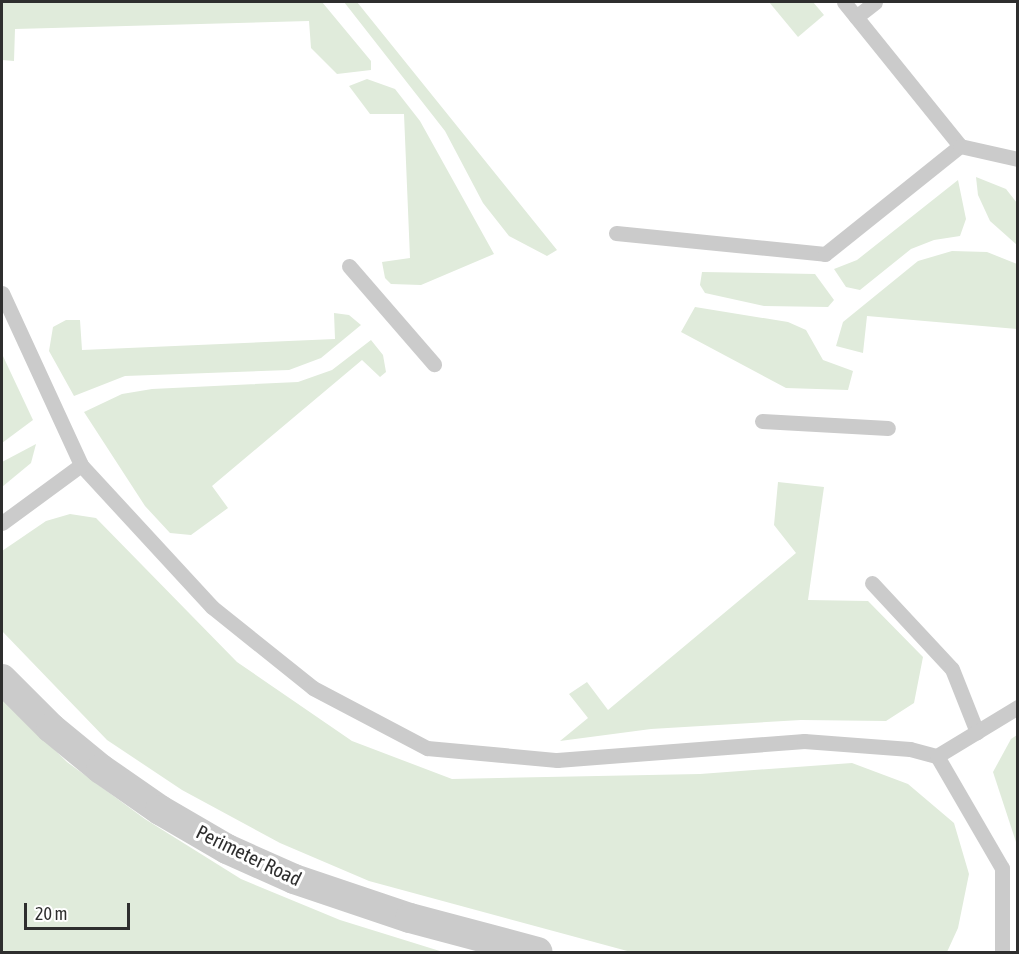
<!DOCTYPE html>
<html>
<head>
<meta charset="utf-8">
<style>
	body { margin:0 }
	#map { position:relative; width:1019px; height:954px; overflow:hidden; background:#fff; font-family:"Asap Condensed",sans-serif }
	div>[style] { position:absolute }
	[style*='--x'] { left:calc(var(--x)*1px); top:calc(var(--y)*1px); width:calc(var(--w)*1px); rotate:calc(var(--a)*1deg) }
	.green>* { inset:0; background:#e0ebdb }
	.lane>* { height:15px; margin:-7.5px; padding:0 7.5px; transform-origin:7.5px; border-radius:7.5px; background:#cbcbcb }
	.street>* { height:30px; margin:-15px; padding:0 15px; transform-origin:15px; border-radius:15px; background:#cbcbcb }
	span { translate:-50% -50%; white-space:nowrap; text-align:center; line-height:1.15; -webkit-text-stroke:6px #fff; paint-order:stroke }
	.street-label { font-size:20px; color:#2e2e2e }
	.frame { position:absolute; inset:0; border:3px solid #2e2e2e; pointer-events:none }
	.scale { position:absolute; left:24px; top:903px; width:106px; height:27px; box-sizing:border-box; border:3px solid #2e2e2e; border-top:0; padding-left:8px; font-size:18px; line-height:21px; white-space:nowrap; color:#2e2e2e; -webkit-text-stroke:4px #fff; paint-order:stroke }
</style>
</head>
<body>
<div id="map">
	<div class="green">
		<div style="clip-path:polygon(2px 2px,322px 2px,371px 61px,371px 70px,337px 74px,311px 48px,309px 21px,15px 29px,14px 61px,2px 60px)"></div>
		<div style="clip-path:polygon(344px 2px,357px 2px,557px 250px,547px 256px,509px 236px,483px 203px,445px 131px)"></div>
		<div style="clip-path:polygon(769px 2px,813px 2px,824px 15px,798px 37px)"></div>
		<div style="clip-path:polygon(367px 79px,395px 89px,420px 121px,494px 254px,421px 285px,391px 284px,385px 278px,382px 262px,410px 258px,404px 114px,370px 114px,349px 86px)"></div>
		<div style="clip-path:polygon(976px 177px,1006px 189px,1017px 203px,1017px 245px,990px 221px,978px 195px)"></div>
		<div style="clip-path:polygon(958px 180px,966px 219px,960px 236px,934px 240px,911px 249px,860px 290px,846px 287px,834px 269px,857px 260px)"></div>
		<div style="clip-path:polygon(952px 251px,987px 252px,1017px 264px,1017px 329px,867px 316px,863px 353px,836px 346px,843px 322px,918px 261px)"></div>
		<div style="clip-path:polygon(702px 272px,815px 274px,834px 300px,828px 307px,764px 306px,705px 293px,700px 285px)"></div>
		<div style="clip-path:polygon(695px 307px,788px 322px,806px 330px,823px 360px,853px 371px,848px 390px,786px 388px,681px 332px)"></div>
		<div style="clip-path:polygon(334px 313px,349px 315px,361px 325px,321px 358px,289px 370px,125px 376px,74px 396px,49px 351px,53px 327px,66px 320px,80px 320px,82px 350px,335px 339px)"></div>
		<div style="clip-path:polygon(371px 340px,383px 355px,386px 372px,380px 377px,362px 360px,212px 486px,228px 508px,191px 535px,170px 533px,145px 506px,84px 412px,122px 394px,152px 389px,298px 382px,332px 370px)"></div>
		<div style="clip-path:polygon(2px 354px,33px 420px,2px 443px)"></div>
		<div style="clip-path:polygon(36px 444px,31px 463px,2px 487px,2px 462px)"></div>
		<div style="clip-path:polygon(778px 482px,824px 487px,808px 600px,868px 601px,923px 657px,914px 703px,886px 721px,801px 720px,651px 729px,560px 741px,588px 718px,569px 694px,587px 682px,608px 710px,796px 553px,774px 525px)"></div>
		<div style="clip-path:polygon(70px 514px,96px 518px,237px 662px,352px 741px,452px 779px,700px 774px,852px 763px,908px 784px,954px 823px,969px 874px,958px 928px,947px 952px,631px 952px,369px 881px,280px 843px,182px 790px,107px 740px,2px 631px,2px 551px,46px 521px)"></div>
		<div style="clip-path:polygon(2px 698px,67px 762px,145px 819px,241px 879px,340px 920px,443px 952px,2px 952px)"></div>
		<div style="clip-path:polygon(1017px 735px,1017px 845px,993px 772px,1011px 739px)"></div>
	</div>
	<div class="lane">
		<div style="--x:844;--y:2;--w:185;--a:51.1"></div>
		<div style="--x:856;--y:17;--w:24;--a:-38"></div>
		<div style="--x:616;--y:233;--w:210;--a:5.7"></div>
		<div style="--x:825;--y:254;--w:173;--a:-38.7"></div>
		<div style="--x:960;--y:146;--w:59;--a:12.6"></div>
		<div style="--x:349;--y:266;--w:130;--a:49.1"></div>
		<div style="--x:2;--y:293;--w:189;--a:65.3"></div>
		<div style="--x:81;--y:465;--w:193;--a:47.3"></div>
		<div style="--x:212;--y:607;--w:129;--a:38.7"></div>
		<div style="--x:313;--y:688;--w:129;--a:27.8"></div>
		<div style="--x:427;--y:748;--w:131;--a:5.3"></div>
		<div style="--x:557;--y:760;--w:248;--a:-4.4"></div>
		<div style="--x:804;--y:741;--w:106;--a:4.3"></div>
		<div style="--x:910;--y:749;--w:28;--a:15"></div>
		<div style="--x:937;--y:756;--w:129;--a:59.9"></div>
		<div style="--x:1002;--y:868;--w:84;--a:90"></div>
		<div style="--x:762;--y:421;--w:126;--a:3.2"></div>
		<div style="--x:2;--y:523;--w:98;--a:-36.3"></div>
		<div style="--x:872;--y:583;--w:117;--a:47.1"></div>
		<div style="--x:952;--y:669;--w:68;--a:68.4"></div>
		<div style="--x:937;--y:756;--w:95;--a:-31.2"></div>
	</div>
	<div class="street">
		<div style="--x:2;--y:679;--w:69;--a:45"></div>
		<div style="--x:51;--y:728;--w:65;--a:39.4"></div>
		<div style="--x:101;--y:769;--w:72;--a:34.8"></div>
		<div style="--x:160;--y:810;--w:78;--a:30.2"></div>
		<div style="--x:227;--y:849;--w:73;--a:24.1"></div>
		<div style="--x:294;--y:879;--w:122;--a:18.6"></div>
		<div style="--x:410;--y:918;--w:132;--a:14.9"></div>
	</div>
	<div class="street-label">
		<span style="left:249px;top:855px;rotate:26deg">Perimeter Road</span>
	</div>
	<div class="frame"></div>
	<div class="scale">20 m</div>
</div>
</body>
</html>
